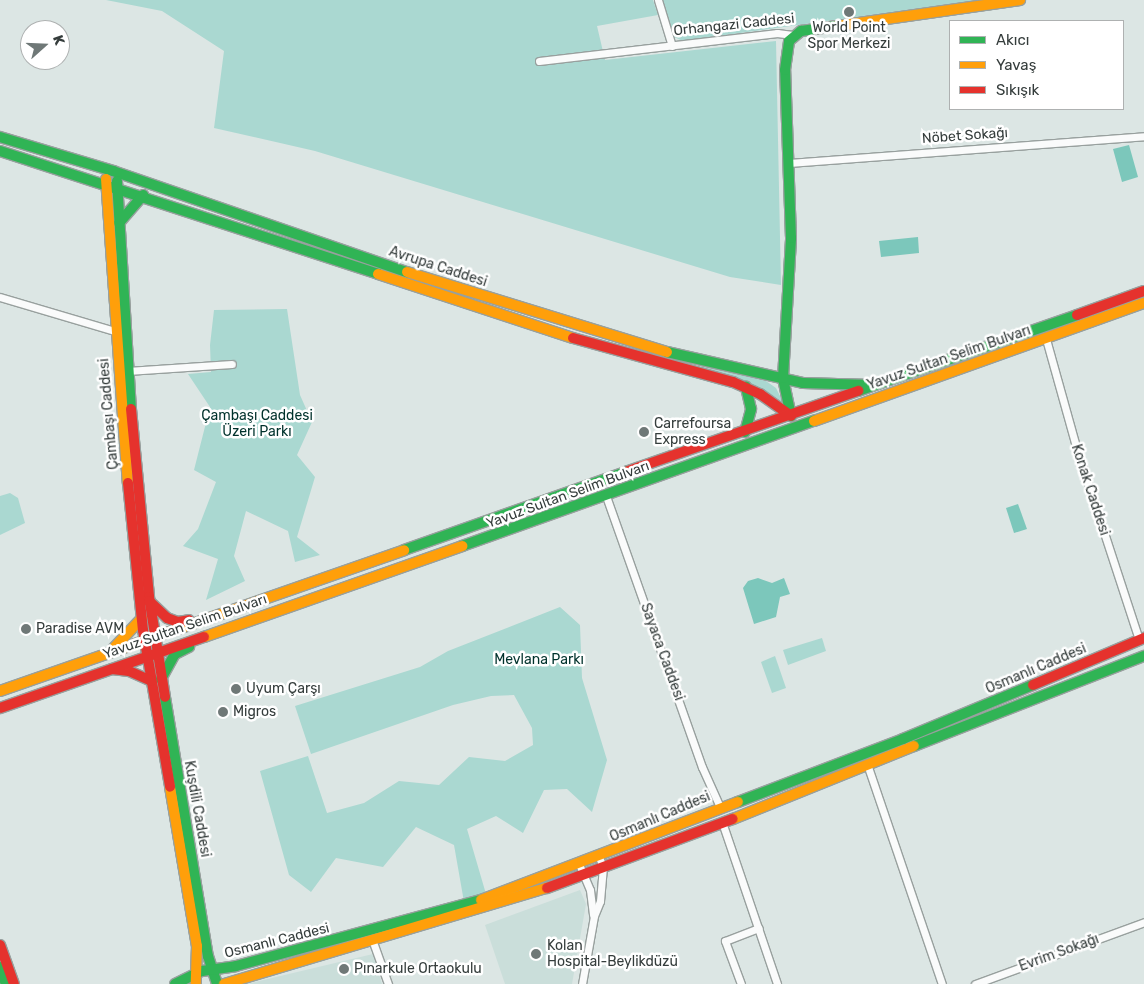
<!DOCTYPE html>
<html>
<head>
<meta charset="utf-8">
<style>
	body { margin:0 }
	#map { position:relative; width:1144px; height:984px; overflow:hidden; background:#dce6e4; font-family:Rubik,sans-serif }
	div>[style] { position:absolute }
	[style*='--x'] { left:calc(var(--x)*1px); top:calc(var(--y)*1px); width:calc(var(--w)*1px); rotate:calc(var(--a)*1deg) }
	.built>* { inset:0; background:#cadeda }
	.green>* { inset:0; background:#aad8d1 }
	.water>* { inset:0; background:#7cc7bb }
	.roads { filter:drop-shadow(1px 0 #98a09e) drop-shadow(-1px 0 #98a09e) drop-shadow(0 1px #98a09e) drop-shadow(0 -1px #98a09e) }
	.street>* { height:7px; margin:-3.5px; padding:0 3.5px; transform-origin:3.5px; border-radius:3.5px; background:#fafbfb }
	.fast>* { height:10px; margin:-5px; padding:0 5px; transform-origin:5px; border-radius:5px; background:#30b455 }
	.slow>* { height:10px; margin:-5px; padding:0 5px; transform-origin:5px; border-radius:5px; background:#ff9f0a }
	.jam>* { height:10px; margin:-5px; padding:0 5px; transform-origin:5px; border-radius:5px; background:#e5322d }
	.dots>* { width:14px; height:14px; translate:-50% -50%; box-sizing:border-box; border:2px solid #fff; border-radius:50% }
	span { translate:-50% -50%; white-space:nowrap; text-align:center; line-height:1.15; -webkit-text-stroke:5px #fff; paint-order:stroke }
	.street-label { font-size:14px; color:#353d3c }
	.poi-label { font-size:14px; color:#353d3c }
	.left { translate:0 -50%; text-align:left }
	.park-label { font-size:14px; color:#00322c }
	.legend { position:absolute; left:949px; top:20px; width:175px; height:90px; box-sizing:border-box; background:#fff; border:1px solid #aeb1b1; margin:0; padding:6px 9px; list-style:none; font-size:15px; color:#353d3c }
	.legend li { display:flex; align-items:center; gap:10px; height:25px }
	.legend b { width:25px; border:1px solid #aeb1b1 }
	.north { position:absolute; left:20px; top:20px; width:50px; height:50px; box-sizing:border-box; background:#fff; border:1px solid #aeb1b1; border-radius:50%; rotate:70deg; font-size:14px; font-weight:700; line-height:20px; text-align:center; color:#353d3c }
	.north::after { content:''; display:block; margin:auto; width:18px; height:22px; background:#6f7877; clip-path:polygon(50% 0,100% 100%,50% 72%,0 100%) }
</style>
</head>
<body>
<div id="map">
	<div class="built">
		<div style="clip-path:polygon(580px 890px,586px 904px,572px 984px,505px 984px,485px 925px)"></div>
		<div style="clip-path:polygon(373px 954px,382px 984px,247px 984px)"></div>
	</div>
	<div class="green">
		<div style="clip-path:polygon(106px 0,653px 0,658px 15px,597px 26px,605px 60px,776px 41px,781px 285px,730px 277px,315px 151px,214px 128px,224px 51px,162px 11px)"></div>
		<div style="clip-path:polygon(662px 0,977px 0,683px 41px,674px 37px)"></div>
		<div style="clip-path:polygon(287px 309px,300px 395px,312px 422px,297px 455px,315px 477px,297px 537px,320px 555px,295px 562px,288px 531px,246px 511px,234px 556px,245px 581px,206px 600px,218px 559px,183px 546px,198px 529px,216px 482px,194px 470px,210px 407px,188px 374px,211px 372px,210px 345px,214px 310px)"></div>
		<div style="clip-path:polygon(701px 366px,766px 381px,776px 388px,783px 402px,760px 387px,700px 370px)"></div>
		<div style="clip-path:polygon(10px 493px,18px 498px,25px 523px,0 535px,0 496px)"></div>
		<div style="clip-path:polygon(560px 607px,580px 625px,582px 678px,607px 760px,592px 812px,567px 789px,544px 790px,523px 833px,496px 816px,467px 829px,486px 894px,464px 902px,454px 845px,416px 827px,383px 867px,336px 858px,311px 892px,289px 875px,260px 771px,308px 756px,327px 813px,364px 803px,399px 781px,439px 785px,469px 757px,505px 761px,533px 745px,532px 728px,514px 695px,491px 696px,453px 705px,311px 754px,295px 706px,420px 667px,448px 651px)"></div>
		<div style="clip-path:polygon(822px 638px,826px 651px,788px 665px,783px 650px)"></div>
		<div style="clip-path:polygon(775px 656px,786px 688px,772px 693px,761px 662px)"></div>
	</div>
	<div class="water">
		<div style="clip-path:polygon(1129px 145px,1138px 177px,1122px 182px,1113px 149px)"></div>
		<div style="clip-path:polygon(918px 237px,919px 253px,881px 257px,879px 241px)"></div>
		<div style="clip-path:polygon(1018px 504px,1027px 529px,1014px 533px,1006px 508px)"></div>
		<div style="clip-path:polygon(758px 578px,772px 583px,784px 578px,790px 594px,780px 597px,776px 617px,754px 624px,743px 588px,748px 581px)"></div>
	</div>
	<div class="roads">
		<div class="street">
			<div style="--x:658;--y:0;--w:48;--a:73.1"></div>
			<div style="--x:539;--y:61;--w:240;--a:-6.7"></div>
			<div style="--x:777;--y:33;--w:16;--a:7"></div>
			<div style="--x:789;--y:163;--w:356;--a:-4.3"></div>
			<div style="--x:0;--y:297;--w:120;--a:16.5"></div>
			<div style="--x:1046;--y:339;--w:115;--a:74.4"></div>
			<div style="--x:1077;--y:450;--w:200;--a:71.9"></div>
			<div style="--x:127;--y:371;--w:105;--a:-3.8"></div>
			<div style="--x:606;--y:496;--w:288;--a:70.5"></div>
			<div style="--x:702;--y:767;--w:44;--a:65.8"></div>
			<div style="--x:867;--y:764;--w:232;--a:71.2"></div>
			<div style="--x:723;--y:825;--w:168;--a:71.2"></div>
			<div style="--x:579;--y:864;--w:28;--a:67"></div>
			<div style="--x:590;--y:890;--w:25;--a:83"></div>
			<div style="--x:373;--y:942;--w:45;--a:70.3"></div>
			<div style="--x:582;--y:984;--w:69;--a:-80"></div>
			<div style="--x:594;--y:916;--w:16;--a:-68"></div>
			<div style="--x:600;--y:901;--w:34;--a:-85"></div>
			<div style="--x:603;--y:867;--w:11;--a:-112"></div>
			<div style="--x:741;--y:984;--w:46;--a:-110.4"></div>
			<div style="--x:725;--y:941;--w:36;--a:-21"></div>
			<div style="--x:975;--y:984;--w:180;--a:-20.1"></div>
		</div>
		<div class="fast">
			<div style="--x:0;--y:137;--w:118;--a:16.7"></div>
			<div style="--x:113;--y:171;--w:311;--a:19"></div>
			<div style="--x:0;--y:151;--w:398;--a:18"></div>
			<div style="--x:117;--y:181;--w:228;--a:86.5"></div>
			<div style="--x:119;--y:223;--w:37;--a:-49"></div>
			<div style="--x:667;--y:352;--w:139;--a:12.8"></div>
			<div style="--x:803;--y:383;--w:69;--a:1.7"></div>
			<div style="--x:858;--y:391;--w:232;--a:-19.1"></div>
			<div style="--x:791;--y:416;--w:39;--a:-102"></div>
			<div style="--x:783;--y:378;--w:140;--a:-86.7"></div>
			<div style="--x:791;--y:238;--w:168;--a:-92"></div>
			<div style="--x:785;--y:70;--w:29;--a:-82"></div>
			<div style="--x:789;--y:41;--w:16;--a:-40"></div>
			<div style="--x:801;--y:31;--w:36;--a:-8"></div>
			<div style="--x:745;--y:432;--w:24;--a:-75"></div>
			<div style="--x:751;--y:409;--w:23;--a:-103"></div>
			<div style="--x:462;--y:546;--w:374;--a:-19.6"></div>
			<div style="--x:404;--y:550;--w:238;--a:-19.4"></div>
			<div style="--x:161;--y:679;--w:29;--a:-61"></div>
			<div style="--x:175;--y:654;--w:16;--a:-27"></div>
			<div style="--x:165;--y:697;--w:263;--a:80.6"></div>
			<div style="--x:208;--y:956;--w:29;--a:72"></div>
			<div style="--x:914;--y:746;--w:247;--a:-21.4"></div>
			<div style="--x:738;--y:802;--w:177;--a:-20.9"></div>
			<div style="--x:903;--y:739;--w:141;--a:-22.6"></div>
			<div style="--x:0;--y:967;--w:18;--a:71"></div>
			<div style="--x:175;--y:984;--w:30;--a:-26"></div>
			<div style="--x:202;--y:971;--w:34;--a:-8"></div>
			<div style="--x:236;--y:966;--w:254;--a:-15.1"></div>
		</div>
		<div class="slow">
			<div style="--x:837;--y:26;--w:185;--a:-8.1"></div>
			<div style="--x:106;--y:179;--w:305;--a:85.9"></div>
			<div style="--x:407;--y:272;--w:272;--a:17.1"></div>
			<div style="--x:378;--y:274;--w:205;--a:18.2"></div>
			<div style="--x:814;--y:421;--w:350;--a:-19.7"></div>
			<div style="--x:204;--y:637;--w:274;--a:-19.4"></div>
			<div style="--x:111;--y:651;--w:45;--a:-46.8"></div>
			<div style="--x:0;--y:691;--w:428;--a:-19.2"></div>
			<div style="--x:170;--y:787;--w:161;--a:80.4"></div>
			<div style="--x:197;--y:946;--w:38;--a:92"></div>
			<div style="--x:733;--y:819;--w:195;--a:-22"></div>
			<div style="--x:481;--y:900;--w:275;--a:-20.9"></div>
			<div style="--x:224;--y:984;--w:337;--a:-16.6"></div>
		</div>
		<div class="jam">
			<div style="--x:1077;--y:315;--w:71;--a:-19.7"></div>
			<div style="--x:573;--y:338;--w:166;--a:15.4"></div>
			<div style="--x:733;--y:382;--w:30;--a:24"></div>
			<div style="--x:760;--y:394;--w:38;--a:35"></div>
			<div style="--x:131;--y:409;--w:189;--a:84.5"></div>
			<div style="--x:149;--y:597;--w:101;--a:80.9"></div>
			<div style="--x:628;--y:471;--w:244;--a:-19.2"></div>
			<div style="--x:128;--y:483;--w:148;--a:84.2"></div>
			<div style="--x:143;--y:630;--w:159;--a:80.2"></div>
			<div style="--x:149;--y:601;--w:25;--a:43"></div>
			<div style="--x:167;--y:618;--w:12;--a:20"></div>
			<div style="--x:178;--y:622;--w:11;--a:-10"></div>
			<div style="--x:112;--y:669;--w:17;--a:7"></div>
			<div style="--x:129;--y:671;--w:24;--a:24"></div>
			<div style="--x:1033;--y:685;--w:121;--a:-22.9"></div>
			<div style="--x:0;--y:708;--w:216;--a:-19.2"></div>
			<div style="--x:547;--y:888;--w:198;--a:-20.4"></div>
			<div style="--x:0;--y:945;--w:41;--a:70.3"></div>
		</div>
	</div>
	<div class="dots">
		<div style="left:849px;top:12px;background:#6f7877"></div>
		<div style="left:644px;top:432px;background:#6f7877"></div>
		<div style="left:26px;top:629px;background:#6f7877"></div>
		<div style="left:236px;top:689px;background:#6f7877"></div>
		<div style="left:223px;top:712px;background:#6f7877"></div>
		<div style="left:536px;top:954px;background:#6f7877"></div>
		<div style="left:344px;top:969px;background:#6f7877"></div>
	</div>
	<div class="street-label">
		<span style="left:734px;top:25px;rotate:-6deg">Orhangazi Caddesi</span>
		<span style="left:965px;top:136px;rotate:-4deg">Nöbet Sokağı</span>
		<span style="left:438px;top:267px;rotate:18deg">Avrupa Caddesi</span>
		<span style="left:949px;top:358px;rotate:-19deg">Yavuz Sultan Selim Bulvarı</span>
		<span style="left:109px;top:414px;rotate:-95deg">Çambaşı Caddesi</span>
		<span style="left:1090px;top:490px;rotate:72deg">Konak Caddesi</span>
		<span style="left:568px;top:495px;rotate:-20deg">Yavuz Sultan Selim Bulvarı</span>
		<span style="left:185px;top:627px;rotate:-19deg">Yavuz Sultan Selim Bulvarı</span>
		<span style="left:662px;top:652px;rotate:70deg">Sayaca Caddesi</span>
		<span style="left:1036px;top:669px;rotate:-23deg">Osmanlı Caddesi</span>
		<span style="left:197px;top:809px;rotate:80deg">Kuşdili Caddesi</span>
		<span style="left:660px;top:817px;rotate:-23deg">Osmanlı Caddesi</span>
		<span style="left:277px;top:941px;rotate:-14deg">Osmanlı Caddesi</span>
		<span style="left:1059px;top:953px;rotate:-20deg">Evrim Sokağı</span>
	</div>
	<div class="poi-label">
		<span style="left:849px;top:36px">World Point<br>Spor Merkezi</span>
		<span class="left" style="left:654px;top:432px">Carrefoursa<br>Express</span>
		<span class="left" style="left:36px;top:629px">Paradise AVM</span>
		<span class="left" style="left:246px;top:689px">Uyum Çarşı</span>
		<span class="left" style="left:233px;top:712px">Migros</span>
		<span class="left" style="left:547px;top:954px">Kolan<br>Hospital-Beylikdüzü</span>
		<span class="left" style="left:354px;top:969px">Pınarkule Ortaokulu</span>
	</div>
	<div class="park-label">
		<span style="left:257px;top:424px">Çambaşı Caddesi<br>Üzeri Parkı</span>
		<span style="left:539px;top:660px">Mevlana Parkı</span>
	</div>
	<ul class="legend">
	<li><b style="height:6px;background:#30b455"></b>Akıcı</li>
	<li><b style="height:6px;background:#ff9f0a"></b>Yavaş</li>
	<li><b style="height:6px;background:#e5322d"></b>Sıkışık</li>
	</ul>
	<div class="north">K</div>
</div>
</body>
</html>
